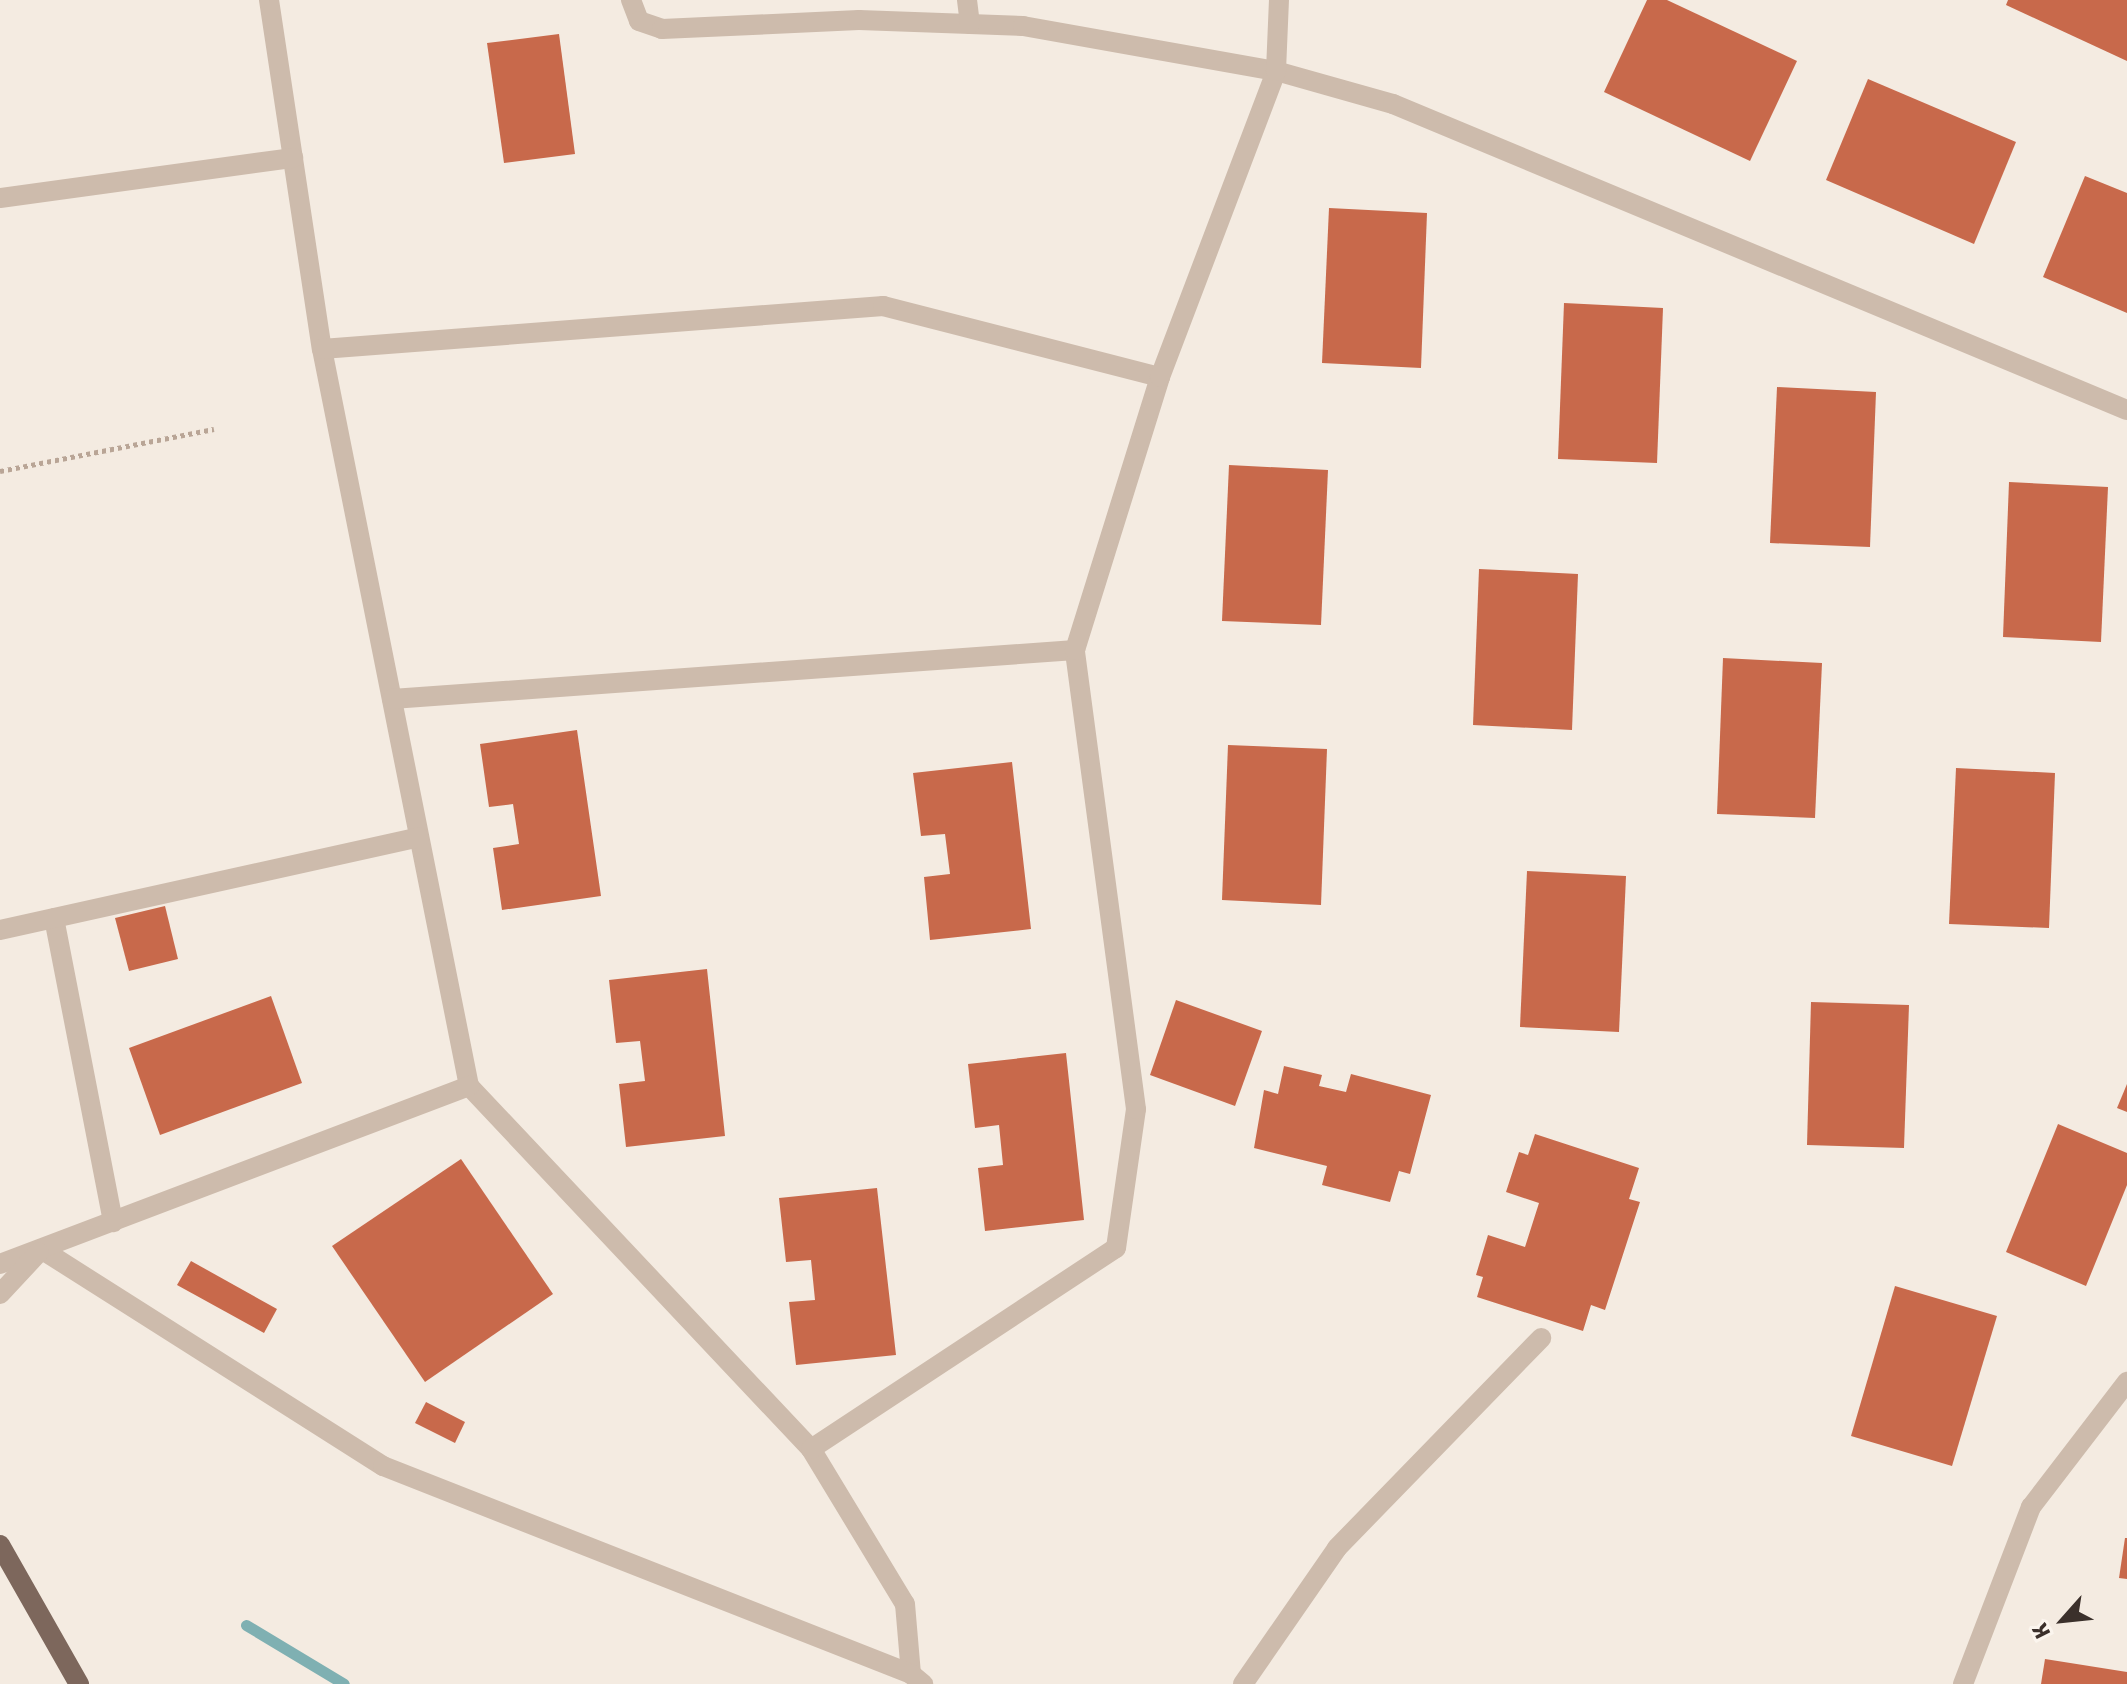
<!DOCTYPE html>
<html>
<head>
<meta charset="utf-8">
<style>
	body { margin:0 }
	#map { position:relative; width:2127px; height:1684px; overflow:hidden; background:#f4ebe1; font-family:Signika,sans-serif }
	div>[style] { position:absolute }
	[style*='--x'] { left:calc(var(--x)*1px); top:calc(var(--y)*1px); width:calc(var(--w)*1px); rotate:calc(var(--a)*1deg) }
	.stream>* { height:11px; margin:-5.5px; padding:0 5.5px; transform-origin:5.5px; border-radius:5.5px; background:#7fb0b2 }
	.building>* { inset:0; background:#c8694b }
	.path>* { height:5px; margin-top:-2.5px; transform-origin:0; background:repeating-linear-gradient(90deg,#b9a596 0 4px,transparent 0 8px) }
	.minor>* { height:20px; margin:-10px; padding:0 10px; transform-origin:10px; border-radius:10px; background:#cdbbac }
	.major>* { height:20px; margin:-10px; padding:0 10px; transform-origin:10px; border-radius:10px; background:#7d675c }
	span { translate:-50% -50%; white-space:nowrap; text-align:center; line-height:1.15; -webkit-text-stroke:6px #fbf5ee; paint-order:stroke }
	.north { position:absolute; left:2023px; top:1580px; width:80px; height:80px; -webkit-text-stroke:6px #fbf5ee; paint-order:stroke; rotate:243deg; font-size:22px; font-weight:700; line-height:32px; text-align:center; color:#3b302b }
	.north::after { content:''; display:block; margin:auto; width:28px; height:36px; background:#3b302b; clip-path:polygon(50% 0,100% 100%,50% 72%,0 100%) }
</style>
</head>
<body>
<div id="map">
	<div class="stream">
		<div style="--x:246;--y:1625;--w:114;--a:31"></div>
	</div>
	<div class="building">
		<div style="clip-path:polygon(1647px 0,1667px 0,1797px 61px,1750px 161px,1604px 92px)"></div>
		<div style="clip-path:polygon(2008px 0,2127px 0,2127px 61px,2006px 5px)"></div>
		<div style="clip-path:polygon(559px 34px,575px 154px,504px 163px,487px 43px)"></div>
		<div style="clip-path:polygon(1868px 79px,2016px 142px,1974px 244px,1826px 180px)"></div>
		<div style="clip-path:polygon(2085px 176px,2127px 193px,2127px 313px,2043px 277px)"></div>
		<div style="clip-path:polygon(1329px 208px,1427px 213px,1421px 368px,1322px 363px)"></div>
		<div style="clip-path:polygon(1564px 303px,1663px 308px,1657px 463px,1558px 459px)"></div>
		<div style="clip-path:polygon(1777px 387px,1876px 392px,1870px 547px,1770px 543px)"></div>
		<div style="clip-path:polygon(1229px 465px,1328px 470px,1321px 625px,1222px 621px)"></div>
		<div style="clip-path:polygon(2009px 482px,2108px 487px,2101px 642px,2003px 637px)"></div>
		<div style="clip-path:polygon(1479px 569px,1578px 574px,1572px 730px,1473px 725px)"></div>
		<div style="clip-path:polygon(1723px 658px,1822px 663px,1815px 818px,1717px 814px)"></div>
		<div style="clip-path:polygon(577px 730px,601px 896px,502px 910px,493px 848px,519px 844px,513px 804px,489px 807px,480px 744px)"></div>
		<div style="clip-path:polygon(1228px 745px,1327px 749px,1321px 905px,1222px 900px)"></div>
		<div style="clip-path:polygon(1012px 762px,1031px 929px,930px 940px,924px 877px,950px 874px,945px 834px,921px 836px,913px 773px)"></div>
		<div style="clip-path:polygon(1956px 768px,2055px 773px,2049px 928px,1949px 924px)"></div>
		<div style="clip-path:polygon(1527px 871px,1626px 876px,1619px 1032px,1520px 1027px)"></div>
		<div style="clip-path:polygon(165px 906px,178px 959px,129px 971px,115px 918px)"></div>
		<div style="clip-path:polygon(707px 969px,725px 1136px,626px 1147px,619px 1084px,645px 1081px,640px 1041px,616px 1043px,609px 980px)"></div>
		<div style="clip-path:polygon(271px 996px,302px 1083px,160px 1135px,129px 1048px)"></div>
		<div style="clip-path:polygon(1176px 1000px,1262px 1031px,1235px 1106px,1150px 1075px)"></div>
		<div style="clip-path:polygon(1811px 1002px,1909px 1005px,1904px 1148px,1807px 1145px)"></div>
		<div style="clip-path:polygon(1066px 1053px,1084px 1220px,985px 1231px,978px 1168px,1003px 1165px,999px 1125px,975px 1128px,968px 1064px)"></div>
		<div style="clip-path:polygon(1284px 1066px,1322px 1075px,1319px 1086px,1346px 1092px,1351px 1074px,1431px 1095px,1410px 1174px,1399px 1171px,1390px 1202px,1322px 1185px,1327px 1166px,1254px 1148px,1264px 1090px,1278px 1094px)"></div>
		<div style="clip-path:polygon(2127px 1084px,2127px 1112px,2117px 1108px)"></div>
		<div style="clip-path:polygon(2058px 1124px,2127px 1153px,2127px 1185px,2086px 1286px,2006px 1252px)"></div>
		<div style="clip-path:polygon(1535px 1134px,1639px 1168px,1629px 1199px,1640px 1202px,1605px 1310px,1591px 1305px,1583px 1331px,1477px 1297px,1483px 1277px,1476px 1275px,1488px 1235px,1525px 1247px,1539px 1203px,1506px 1192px,1519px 1152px,1528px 1155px)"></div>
		<div style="clip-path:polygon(461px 1159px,553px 1294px,425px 1382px,332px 1246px)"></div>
		<div style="clip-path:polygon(877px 1188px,896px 1355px,796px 1365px,789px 1302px,815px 1300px,811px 1260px,786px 1262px,779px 1198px)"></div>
		<div style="clip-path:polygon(191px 1261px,277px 1309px,264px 1333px,177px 1285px)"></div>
		<div style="clip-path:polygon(1895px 1286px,1997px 1316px,1952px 1466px,1851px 1436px)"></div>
		<div style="clip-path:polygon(426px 1402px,465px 1422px,455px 1443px,415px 1423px)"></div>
		<div style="clip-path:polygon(2125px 1538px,2127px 1538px,2127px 1579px,2119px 1578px)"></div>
		<div style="clip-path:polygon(2045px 1659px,2127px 1672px,2127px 1684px,2041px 1684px)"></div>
	</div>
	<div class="path">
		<div style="--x:0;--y:471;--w:218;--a:-11.1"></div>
	</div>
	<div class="minor">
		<div style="--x:269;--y:0;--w:353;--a:81.4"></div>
		<div style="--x:322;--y:349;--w:752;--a:78.72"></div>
		<div style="--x:469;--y:1086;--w:499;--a:46.7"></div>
		<div style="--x:811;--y:1449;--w:181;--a:58.8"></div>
		<div style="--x:905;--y:1604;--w:70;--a:85.1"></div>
		<div style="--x:631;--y:0;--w:22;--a:69"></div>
		<div style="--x:639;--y:21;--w:24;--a:19"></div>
		<div style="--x:662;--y:29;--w:197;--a:-2.6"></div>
		<div style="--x:859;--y:20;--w:164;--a:2.1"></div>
		<div style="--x:1023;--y:26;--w:257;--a:10.1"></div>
		<div style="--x:1276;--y:71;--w:122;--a:15.8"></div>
		<div style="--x:1393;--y:104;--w:795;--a:22.63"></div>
		<div style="--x:967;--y:0;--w:24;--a:83"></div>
		<div style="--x:0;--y:198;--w:296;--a:-7.8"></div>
		<div style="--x:322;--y:349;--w:563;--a:-4.38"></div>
		<div style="--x:883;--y:306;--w:286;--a:14.4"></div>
		<div style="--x:392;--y:699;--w:685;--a:-4.1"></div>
		<div style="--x:54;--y:918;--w:310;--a:79"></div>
		<div style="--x:0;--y:930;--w:429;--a:-12.5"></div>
		<div style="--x:41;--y:1249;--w:405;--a:32.4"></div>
		<div style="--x:383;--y:1466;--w:567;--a:21.5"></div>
		<div style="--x:911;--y:1674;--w:16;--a:40"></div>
		<div style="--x:0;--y:1264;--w:502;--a:-20.78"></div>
		<div style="--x:0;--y:1294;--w:57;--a:-47.1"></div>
		<div style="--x:811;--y:1449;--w:365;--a:-33.4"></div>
		<div style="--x:1116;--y:1248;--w:140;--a:-81.8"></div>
		<div style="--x:1136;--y:1109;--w:463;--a:-97.6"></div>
		<div style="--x:1075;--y:650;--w:286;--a:-72.7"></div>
		<div style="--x:1160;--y:377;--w:327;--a:-69.2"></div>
		<div style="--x:1276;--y:71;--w:71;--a:-87.6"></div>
		<div style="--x:1243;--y:1684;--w:165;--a:-55.3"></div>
		<div style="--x:1337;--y:1548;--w:293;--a:-45.8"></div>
		<div style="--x:1963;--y:1684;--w:190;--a:-69"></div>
		<div style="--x:2031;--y:1507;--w:158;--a:-52.5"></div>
	</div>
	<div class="major">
		<div style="--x:0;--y:1545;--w:160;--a:60.4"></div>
	</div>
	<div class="north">K</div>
</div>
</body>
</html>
